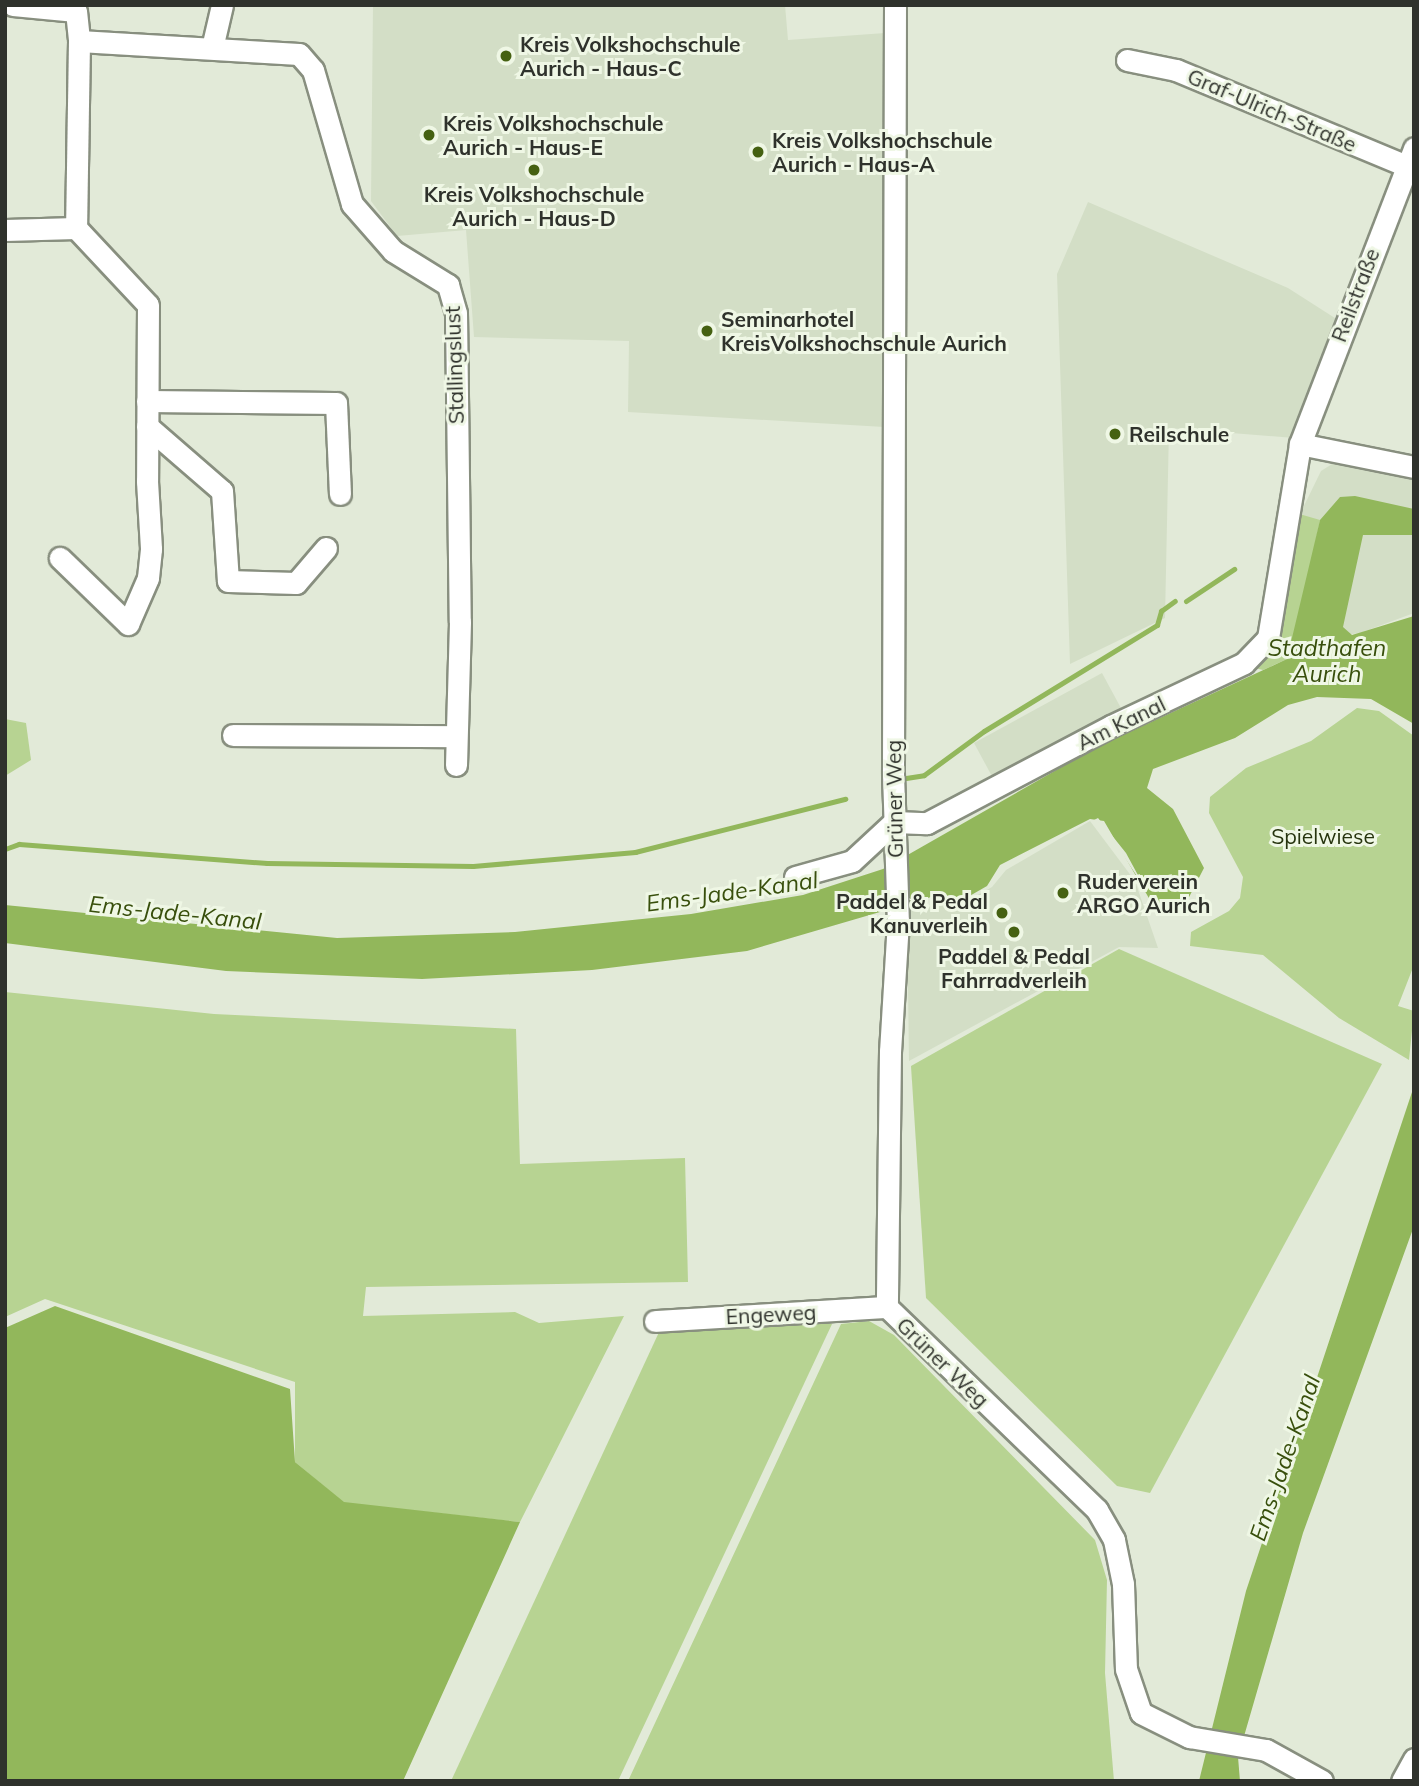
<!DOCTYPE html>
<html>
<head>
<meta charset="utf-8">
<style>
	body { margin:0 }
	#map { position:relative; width:1419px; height:1786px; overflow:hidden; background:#e2ead8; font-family:Mulish,sans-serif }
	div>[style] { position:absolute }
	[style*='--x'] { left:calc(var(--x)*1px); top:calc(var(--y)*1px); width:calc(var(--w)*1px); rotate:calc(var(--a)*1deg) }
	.built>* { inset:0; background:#d3dec6 }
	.green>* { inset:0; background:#b7d392 }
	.water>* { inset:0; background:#92b75b }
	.pier>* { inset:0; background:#e2ead8 }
	.stream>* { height:5px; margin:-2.5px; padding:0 2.5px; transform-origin:2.5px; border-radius:2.5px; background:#92b75b }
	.roads { filter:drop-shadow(2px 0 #888f7f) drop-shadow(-2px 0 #888f7f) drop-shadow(0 2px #888f7f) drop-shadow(0 -2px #888f7f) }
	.minor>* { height:21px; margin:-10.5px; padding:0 10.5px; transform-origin:10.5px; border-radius:10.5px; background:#fff }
	.dots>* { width:19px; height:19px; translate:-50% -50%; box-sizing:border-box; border:4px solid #eff7e5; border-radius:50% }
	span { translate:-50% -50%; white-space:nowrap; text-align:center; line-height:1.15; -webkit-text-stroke:6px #eff7e5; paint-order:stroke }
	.poi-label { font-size:21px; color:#2f322c; font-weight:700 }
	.left { translate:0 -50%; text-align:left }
	.right { translate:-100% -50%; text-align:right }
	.street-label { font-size:21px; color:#2f322c }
	.park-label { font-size:21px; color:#26340e }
	.water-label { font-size:23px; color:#384f0c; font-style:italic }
	.frame { position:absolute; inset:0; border:7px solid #2f322c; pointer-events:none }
</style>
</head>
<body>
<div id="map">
	<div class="built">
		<div style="clip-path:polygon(373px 5px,785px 5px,788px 40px,885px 33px,884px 427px,628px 412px,629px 341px,474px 337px,466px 230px,397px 236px,371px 201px)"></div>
		<div style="clip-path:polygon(1088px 202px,1288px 288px,1338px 320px,1294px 438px,1169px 428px,1165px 618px,1070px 664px,1057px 274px)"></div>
		<div style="clip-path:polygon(1337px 461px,1414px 474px,1414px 613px,1360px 633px,1281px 643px,1300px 514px,1321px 471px)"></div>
		<div style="clip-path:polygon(1102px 673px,1122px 710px,994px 780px,974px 743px)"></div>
		<div style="clip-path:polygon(1090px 821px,1135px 881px,1158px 948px,1119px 947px,909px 1061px,907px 908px,967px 901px,992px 887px,1006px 870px)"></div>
	</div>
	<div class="green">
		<div style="clip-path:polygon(1296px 513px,1320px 520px,1293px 650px,1287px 659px,1263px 670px,1247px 666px,1263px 651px)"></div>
		<div style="clip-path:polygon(1357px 708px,1379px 711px,1414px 736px,1414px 965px,1398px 1006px,1414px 1011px,1409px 1060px,1339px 1018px,1263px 955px,1190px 946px,1191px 932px,1229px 911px,1240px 898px,1243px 877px,1209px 813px,1210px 797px,1246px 768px,1311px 741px)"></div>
		<div style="clip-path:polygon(5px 719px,26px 723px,31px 760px,5px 776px)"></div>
		<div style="clip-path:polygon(1119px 949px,1382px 1064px,1150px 1493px,1117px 1486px,926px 1298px,911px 1066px)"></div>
		<div style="clip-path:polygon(5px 992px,214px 1014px,516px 1029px,520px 1164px,685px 1158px,688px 1282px,366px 1287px,363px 1316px,515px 1312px,539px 1323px,624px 1316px,520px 1522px,344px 1503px,295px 1462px,295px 1382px,45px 1299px,5px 1317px)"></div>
		<div style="clip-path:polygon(869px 1321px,894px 1335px,1095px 1540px,1107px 1580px,1105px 1673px,1114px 1781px,628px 1781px,841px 1324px)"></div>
		<div style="clip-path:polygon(824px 1322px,832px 1324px,618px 1781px,451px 1781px,660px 1330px)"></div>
	</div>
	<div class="water">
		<div style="clip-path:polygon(1355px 496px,1414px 509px,1414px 535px,1363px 535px,1343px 627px,1352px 635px,1414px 616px,1414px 724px,1371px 699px,1317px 697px,1288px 705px,1235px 738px,1153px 769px,1147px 788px,1173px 809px,1204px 868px,1186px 903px,1170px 911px,1150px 900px,1104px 821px,1090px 819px,1000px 865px,987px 886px,966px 898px,938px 895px,747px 951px,592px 970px,422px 979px,226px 971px,5px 943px,5px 905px,337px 938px,515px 932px,691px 914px,803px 895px,883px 869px,1095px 748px,1287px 659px,1320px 520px,1340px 497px)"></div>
		<div style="clip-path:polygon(1414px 1086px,1414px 1226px,1303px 1533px,1238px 1757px,1240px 1781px,1199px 1781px,1246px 1591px)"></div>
		<div style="clip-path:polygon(55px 1306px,290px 1389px,295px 1462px,344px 1502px,520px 1522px,403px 1781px,5px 1781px,5px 1328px)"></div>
	</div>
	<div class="pier">
		<div style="clip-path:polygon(1098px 818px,1126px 853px,1146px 890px,1102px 823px,1092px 821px,1068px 833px)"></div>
	</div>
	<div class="stream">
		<div style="--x:1186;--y:601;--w:58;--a:-33.7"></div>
		<div style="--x:906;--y:778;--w:18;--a:-9"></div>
		<div style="--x:924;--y:775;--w:74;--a:-36.3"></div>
		<div style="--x:984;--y:731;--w:203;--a:-31.5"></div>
		<div style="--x:1157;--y:625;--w:15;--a:-74"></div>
		<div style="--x:1161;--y:611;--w:17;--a:-36"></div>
		<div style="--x:5;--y:849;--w:15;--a:-20"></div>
		<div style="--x:19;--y:844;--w:249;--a:4.4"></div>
		<div style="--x:267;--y:863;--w:206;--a:0.8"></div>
		<div style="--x:473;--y:866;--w:163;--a:-4.9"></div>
		<div style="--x:635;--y:852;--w:217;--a:-14.2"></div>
	</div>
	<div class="roads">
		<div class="minor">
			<div style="--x:13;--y:5;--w:63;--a:5.4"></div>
			<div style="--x:76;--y:11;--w:30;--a:84"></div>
			<div style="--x:79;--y:41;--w:187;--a:90.9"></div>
			<div style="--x:76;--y:228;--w:105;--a:46.9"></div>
			<div style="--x:148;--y:305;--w:176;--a:90.3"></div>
			<div style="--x:147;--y:481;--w:68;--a:86.6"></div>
			<div style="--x:151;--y:549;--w:29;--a:96"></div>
			<div style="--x:148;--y:578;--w:50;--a:113.5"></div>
			<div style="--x:128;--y:624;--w:95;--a:-135.9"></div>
			<div style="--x:895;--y:5;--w:769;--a:90.15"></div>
			<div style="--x:893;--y:774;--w:147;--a:88.1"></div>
			<div style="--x:898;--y:921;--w:130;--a:93.5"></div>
			<div style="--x:890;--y:1051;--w:256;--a:90.7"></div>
			<div style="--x:887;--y:1307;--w:292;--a:44"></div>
			<div style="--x:1097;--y:1510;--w:34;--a:60"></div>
			<div style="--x:1114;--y:1540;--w:45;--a:78.4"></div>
			<div style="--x:1123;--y:1584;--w:85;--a:88"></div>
			<div style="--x:1126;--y:1669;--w:46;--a:71.2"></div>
			<div style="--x:1141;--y:1713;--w:54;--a:26.6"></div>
			<div style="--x:1189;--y:1737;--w:78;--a:9.6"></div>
			<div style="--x:1266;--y:1750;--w:64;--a:29"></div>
			<div style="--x:79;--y:41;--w:220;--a:3.4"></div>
			<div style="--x:299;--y:54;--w:21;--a:49"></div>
			<div style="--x:313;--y:70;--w:140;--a:73.8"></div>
			<div style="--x:352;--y:204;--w:62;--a:48.9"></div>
			<div style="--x:393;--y:251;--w:65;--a:31.7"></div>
			<div style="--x:448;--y:285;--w:29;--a:74"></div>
			<div style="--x:456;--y:313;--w:309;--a:89.3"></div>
			<div style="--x:460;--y:622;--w:143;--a:91.6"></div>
			<div style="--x:212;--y:48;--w:44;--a:-76.9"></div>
			<div style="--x:1127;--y:60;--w:50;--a:11.5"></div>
			<div style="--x:1176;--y:70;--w:258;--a:22.6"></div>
			<div style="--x:5;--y:230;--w:71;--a:-1.6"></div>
			<div style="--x:147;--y:401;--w:189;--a:0.6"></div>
			<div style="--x:336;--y:403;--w:91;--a:87.5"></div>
			<div style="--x:147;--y:426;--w:99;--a:40.9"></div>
			<div style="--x:222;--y:491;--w:90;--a:86.2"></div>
			<div style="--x:228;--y:581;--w:68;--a:1.7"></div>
			<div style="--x:296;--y:583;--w:46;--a:-49.4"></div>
			<div style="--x:1300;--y:444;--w:116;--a:11.4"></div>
			<div style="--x:233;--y:735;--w:222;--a:0.3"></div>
			<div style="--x:894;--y:822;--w:33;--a:2"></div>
			<div style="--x:927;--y:823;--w:208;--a:-27.8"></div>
			<div style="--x:1111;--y:726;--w:147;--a:-25.3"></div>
			<div style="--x:1244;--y:663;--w:35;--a:-46"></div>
			<div style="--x:1268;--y:638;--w:197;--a:-80.6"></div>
			<div style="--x:1300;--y:444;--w:317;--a:-68.9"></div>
			<div style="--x:795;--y:877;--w:59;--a:-15.7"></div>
			<div style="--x:852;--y:861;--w:57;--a:-42.9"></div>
			<div style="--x:655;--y:1321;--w:232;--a:-3.5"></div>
			<div style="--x:1402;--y:1781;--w:25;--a:-61"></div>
		</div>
	</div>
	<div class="dots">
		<div style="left:506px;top:56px;background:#456111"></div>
		<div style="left:429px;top:135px;background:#456111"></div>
		<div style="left:758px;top:152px;background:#456111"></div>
		<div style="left:534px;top:170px;background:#456111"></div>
		<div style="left:707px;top:331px;background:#456111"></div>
		<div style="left:1115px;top:434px;background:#456111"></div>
		<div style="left:1063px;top:893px;background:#456111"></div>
		<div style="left:1002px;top:913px;background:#456111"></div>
		<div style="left:1014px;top:932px;background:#456111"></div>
	</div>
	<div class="poi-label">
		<span class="left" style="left:520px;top:56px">Kreis Volkshochschule<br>Aurich - Haus-C</span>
		<span class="left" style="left:443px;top:135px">Kreis Volkshochschule<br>Aurich - Haus-E</span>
		<span class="left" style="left:772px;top:152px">Kreis Volkshochschule<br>Aurich - Haus-A</span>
		<span style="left:534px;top:206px">Kreis Volkshochschule<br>Aurich - Haus-D</span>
		<span class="left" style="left:721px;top:331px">Seminarhotel<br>KreisVolkshochschule Aurich</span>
		<span class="left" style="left:1129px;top:434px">Reilschule</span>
		<span class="left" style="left:1077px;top:893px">Ruderverein<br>ARGO Aurich</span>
		<span class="right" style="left:988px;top:913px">Paddel &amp; Pedal<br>Kanuverleih</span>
		<span style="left:1014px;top:968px">Paddel &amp; Pedal<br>Fahrradverleih</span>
	</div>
	<div class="street-label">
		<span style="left:1272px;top:110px;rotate:23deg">Graf-Ulrich-Straße</span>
		<span style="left:1355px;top:295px;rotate:-69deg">Reilstraße</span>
		<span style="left:454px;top:365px;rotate:-92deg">Stallingslust</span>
		<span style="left:1121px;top:723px;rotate:-26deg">Am Kanal</span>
		<span style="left:894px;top:799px;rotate:-91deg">Grüner Weg</span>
		<span style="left:771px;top:1314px;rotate:-3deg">Engeweg</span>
		<span style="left:943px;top:1362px;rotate:44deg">Grüner Weg</span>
	</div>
	<div class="park-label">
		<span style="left:1323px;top:836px">Spielwiese</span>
	</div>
	<div class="water-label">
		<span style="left:1327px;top:661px">Stadthafen<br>Aurich</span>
		<span style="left:732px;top:892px;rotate:-8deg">Ems-Jade-Kanal</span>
		<span style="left:175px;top:913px;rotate:6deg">Ems-Jade-Kanal</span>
		<span style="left:1285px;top:1458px;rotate:-71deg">Ems-Jade-Kanal</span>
	</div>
	<div class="frame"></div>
</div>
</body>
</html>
